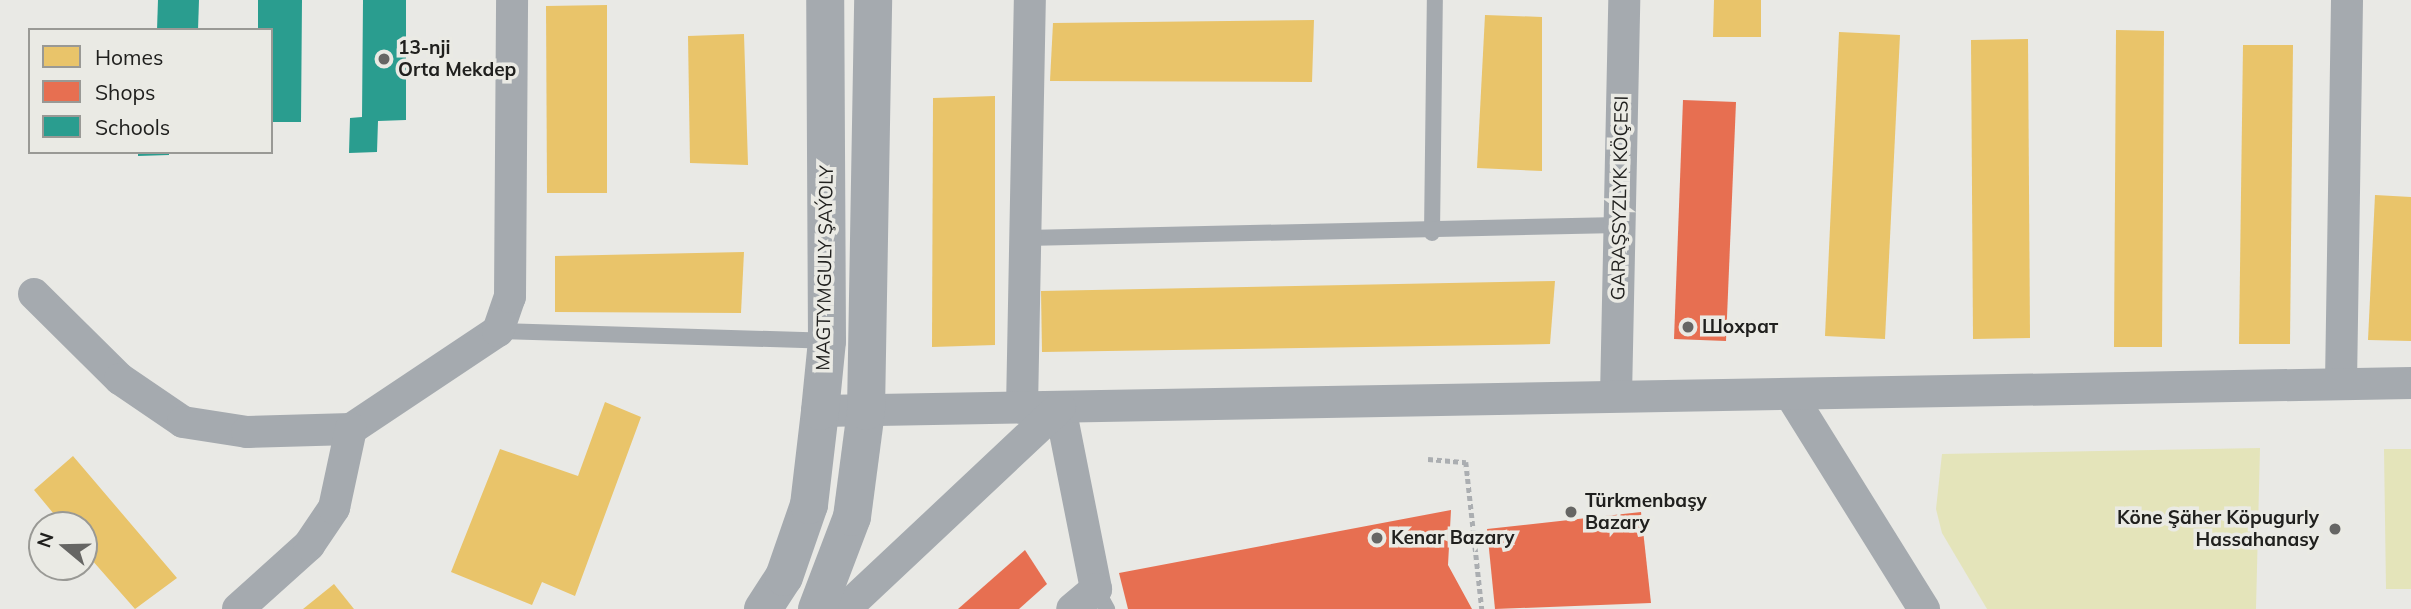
<!DOCTYPE html>
<html>
<head>
<meta charset="utf-8">
<style>
	body { margin:0 }
	#map { position:relative; width:2411px; height:609px; overflow:hidden; background:#e9e9e5; font-family:Mulish,sans-serif }
	div>[style] { position:absolute }
	[style*='--x'] { left:calc(var(--x)*1px); top:calc(var(--y)*1px); width:calc(var(--w)*1px); rotate:calc(var(--a)*1deg) }
	.green>* { inset:0; background:#e4e4ba }
	.homes>* { inset:0; background:#e9c46a }
	.shops>* { inset:0; background:#e76f51 }
	.schools>* { inset:0; background:#2a9d8f }
	.path>* { height:4.5px; margin-top:-2.25px; transform-origin:0; background:repeating-linear-gradient(90deg,#abaeb1 0 5px,transparent 0 8.5px) }
	.service>* { height:16px; margin:-8px; padding:0 8px; transform-origin:8px; border-radius:8px; background:#a5aaaf }
	.minor>* { height:32px; margin:-16px; padding:0 16px; transform-origin:16px; border-radius:16px; background:#a5aaaf }
	.tertiary>* { height:38px; margin:-19px; padding:0 19px; transform-origin:19px; border-radius:19px; background:#a5aaaf }
	.dots>* { width:19px; height:19px; translate:-50% -50%; box-sizing:border-box; border:4px solid #eaeae4; border-radius:50% }
	span { translate:-50% -50%; white-space:nowrap; text-align:center; line-height:1.15; -webkit-text-stroke:7px #eaeae4; paint-order:stroke }
	.poi-label { font-size:19px; color:#20201e; font-weight:700 }
	.left { translate:0 -50%; text-align:left }
	.right { translate:-100% -50%; text-align:right }
	.street-label { font-size:19px; color:#20201e }
	.legend { position:absolute; left:28px; top:28px; width:245px; height:126px; box-sizing:border-box; background:#eaeae4; border:2px solid #999995; margin:0; padding:9px 12px; list-style:none; font-size:21px; color:#20201e }
	.legend li { display:flex; align-items:center; gap:14px; height:35px }
	.legend b { width:35px; border:2px solid #999995 }
	.north { position:absolute; left:28px; top:511px; width:70px; height:70px; box-sizing:border-box; background:#eaeae4; border:2px solid #999995; border-radius:50%; rotate:289deg; font-size:19px; font-weight:700; line-height:28px; text-align:center; color:#20201e }
	.north::after { content:''; display:block; margin:auto; width:24px; height:32px; background:#666664; clip-path:polygon(50% 0,100% 100%,50% 72%,0 100%) }
</style>
</head>
<body>
<div id="map">
	<div class="green">
		<div style="clip-path:polygon(2260px 448px,2256px 609px,1987px 609px,1942px 533px,1936px 509px,1942px 454px)"></div>
		<div style="clip-path:polygon(2384px 449px,2411px 449px,2411px 589px,2386px 589px)"></div>
	</div>
	<div class="homes">
		<div style="clip-path:polygon(1714px 0,1761px 0,1761px 37px,1713px 37px)"></div>
		<div style="clip-path:polygon(607px 5px,607px 193px,547px 193px,546px 6px)"></div>
		<div style="clip-path:polygon(1485px 15px,1542px 17px,1542px 171px,1477px 168px)"></div>
		<div style="clip-path:polygon(1314px 20px,1312px 82px,1050px 81px,1053px 23px)"></div>
		<div style="clip-path:polygon(2116px 30px,2164px 31px,2162px 347px,2114px 347px)"></div>
		<div style="clip-path:polygon(1839px 32px,1900px 35px,1885px 339px,1825px 336px)"></div>
		<div style="clip-path:polygon(744px 34px,748px 165px,690px 163px,688px 36px)"></div>
		<div style="clip-path:polygon(2028px 39px,2030px 338px,1973px 339px,1971px 40px)"></div>
		<div style="clip-path:polygon(2243px 45px,2293px 45px,2290px 344px,2239px 344px)"></div>
		<div style="clip-path:polygon(995px 96px,995px 345px,932px 347px,933px 98px)"></div>
		<div style="clip-path:polygon(2375px 195px,2411px 197px,2411px 341px,2368px 340px)"></div>
		<div style="clip-path:polygon(744px 252px,741px 313px,555px 312px,555px 256px)"></div>
		<div style="clip-path:polygon(1555px 281px,1550px 344px,1042px 352px,1041px 291px)"></div>
		<div style="clip-path:polygon(605px 402px,641px 417px,575px 596px,542px 582px,532px 605px,451px 572px,500px 449px,578px 476px)"></div>
		<div style="clip-path:polygon(73px 456px,177px 578px,135px 609px,84px 551px,84px 525px,63px 525px,34px 490px)"></div>
		<div style="clip-path:polygon(334px 584px,354px 609px,303px 609px)"></div>
	</div>
	<div class="shops">
		<div style="clip-path:polygon(1683px 100px,1736px 102px,1726px 341px,1674px 339px)"></div>
		<div style="clip-path:polygon(1451px 510px,1448px 565px,1472px 609px,1128px 609px,1119px 573px)"></div>
		<div style="clip-path:polygon(1641px 512px,1651px 603px,1495px 609px,1487px 529px)"></div>
		<div style="clip-path:polygon(1025px 550px,1047px 584px,1019px 609px,958px 609px)"></div>
	</div>
	<div class="schools">
		<div style="clip-path:polygon(158px 0,199px 0,198px 30px,157px 30px)"></div>
		<div style="clip-path:polygon(258px 0,302px 0,301px 122px,271px 122px,271px 30px,258px 30px)"></div>
		<div style="clip-path:polygon(363px 0,406px 0,406px 120px,378px 121px,377px 152px,349px 153px,350px 118px,362px 117px)"></div>
		<div style="clip-path:polygon(138px 152px,169px 152px,169px 155px,138px 156px)"></div>
	</div>
	<div class="path">
		<div style="--x:1428;--y:459;--w:38;--a:5"></div>
		<div style="--x:1466;--y:462;--w:148;--a:83.8"></div>
	</div>
	<div class="service">
		<div style="--x:1432;--y:233;--w:233;--a:-89.3"></div>
		<div style="--x:1026;--y:238;--w:593;--a:-1.26"></div>
		<div style="--x:498;--y:331;--w:329;--a:1.7"></div>
		<div style="--x:1096;--y:589;--w:23;--a:61"></div>
	</div>
	<div class="minor">
		<div style="--x:34;--y:294;--w:121;--a:44.7"></div>
		<div style="--x:120;--y:379;--w:76;--a:34.3"></div>
		<div style="--x:183;--y:422;--w:65;--a:8.9"></div>
		<div style="--x:247;--y:432;--w:104;--a:-1.7"></div>
		<div style="--x:351;--y:429;--w:177;--a:-33.7"></div>
		<div style="--x:498;--y:331;--w:36;--a:-71"></div>
		<div style="--x:510;--y:297;--w:297;--a:-89.6"></div>
		<div style="--x:2341;--y:383;--w:383;--a:-89.1"></div>
		<div style="--x:1616;--y:396;--w:396;--a:-88.8"></div>
		<div style="--x:1792;--y:397;--w:250;--a:58.1"></div>
		<div style="--x:1060;--y:407;--w:186;--a:78.8"></div>
		<div style="--x:1096;--y:589;--w:31;--a:140"></div>
		<div style="--x:1022;--y:408;--w:408;--a:-88.9"></div>
		<div style="--x:820;--y:411;--w:1591;--a:-1.01"></div>
		<div style="--x:238;--y:609;--w:96;--a:-42"></div>
		<div style="--x:309;--y:545;--w:45;--a:-56"></div>
		<div style="--x:334;--y:508;--w:81;--a:-77.9"></div>
		<div style="--x:845;--y:609;--w:295;--a:-43.2"></div>
	</div>
	<div class="tertiary">
		<div style="--x:763;--y:609;--w:38;--a:-57"></div>
		<div style="--x:784;--y:577;--w:76;--a:-70.9"></div>
		<div style="--x:809;--y:505;--w:95;--a:-83.3"></div>
		<div style="--x:820;--y:411;--w:70;--a:-84.3"></div>
		<div style="--x:827;--y:341;--w:341;--a:-90.3"></div>
		<div style="--x:817;--y:609;--w:98;--a:-69.2"></div>
		<div style="--x:852;--y:517;--w:107;--a:-82.5"></div>
		<div style="--x:866;--y:411;--w:411;--a:-89"></div>
	</div>
	<div class="dots">
		<div style="left:384px;top:59px;background:#666664"></div>
		<div style="left:1688px;top:327px;background:#666664"></div>
		<div style="left:1571px;top:512px;background:#666664"></div>
		<div style="left:2335px;top:529px;background:#666664"></div>
		<div style="left:1377px;top:538px;background:#666664"></div>
	</div>
	<div class="poi-label">
		<span class="left" style="left:398px;top:59px">13-nji<br>Orta Mekdep</span>
		<span class="left" style="left:1702px;top:327px">Шохрат</span>
		<span class="left" style="left:1585px;top:512px">Türkmenbaşy<br>Bazary</span>
		<span class="right" style="left:2319px;top:529px">Köne Şäher Köpugurly<br>Hassahanasy</span>
		<span class="left" style="left:1391px;top:538px">Kenar Bazary</span>
	</div>
	<div class="street-label">
		<span style="left:1620px;top:198px;rotate:-89deg">GARAŞSYZLYK KÖÇESI</span>
		<span style="left:825px;top:268px;rotate:-89deg">MAGTYMGULY ŞAÝOLY</span>
	</div>
	<ul class="legend">
	<li><b style="height:19px;background:#e9c46a"></b>Homes</li>
	<li><b style="height:19px;background:#e76f51"></b>Shops</li>
	<li><b style="height:19px;background:#2a9d8f"></b>Schools</li>
	</ul>
	<div class="north">N</div>
</div>
</body>
</html>
